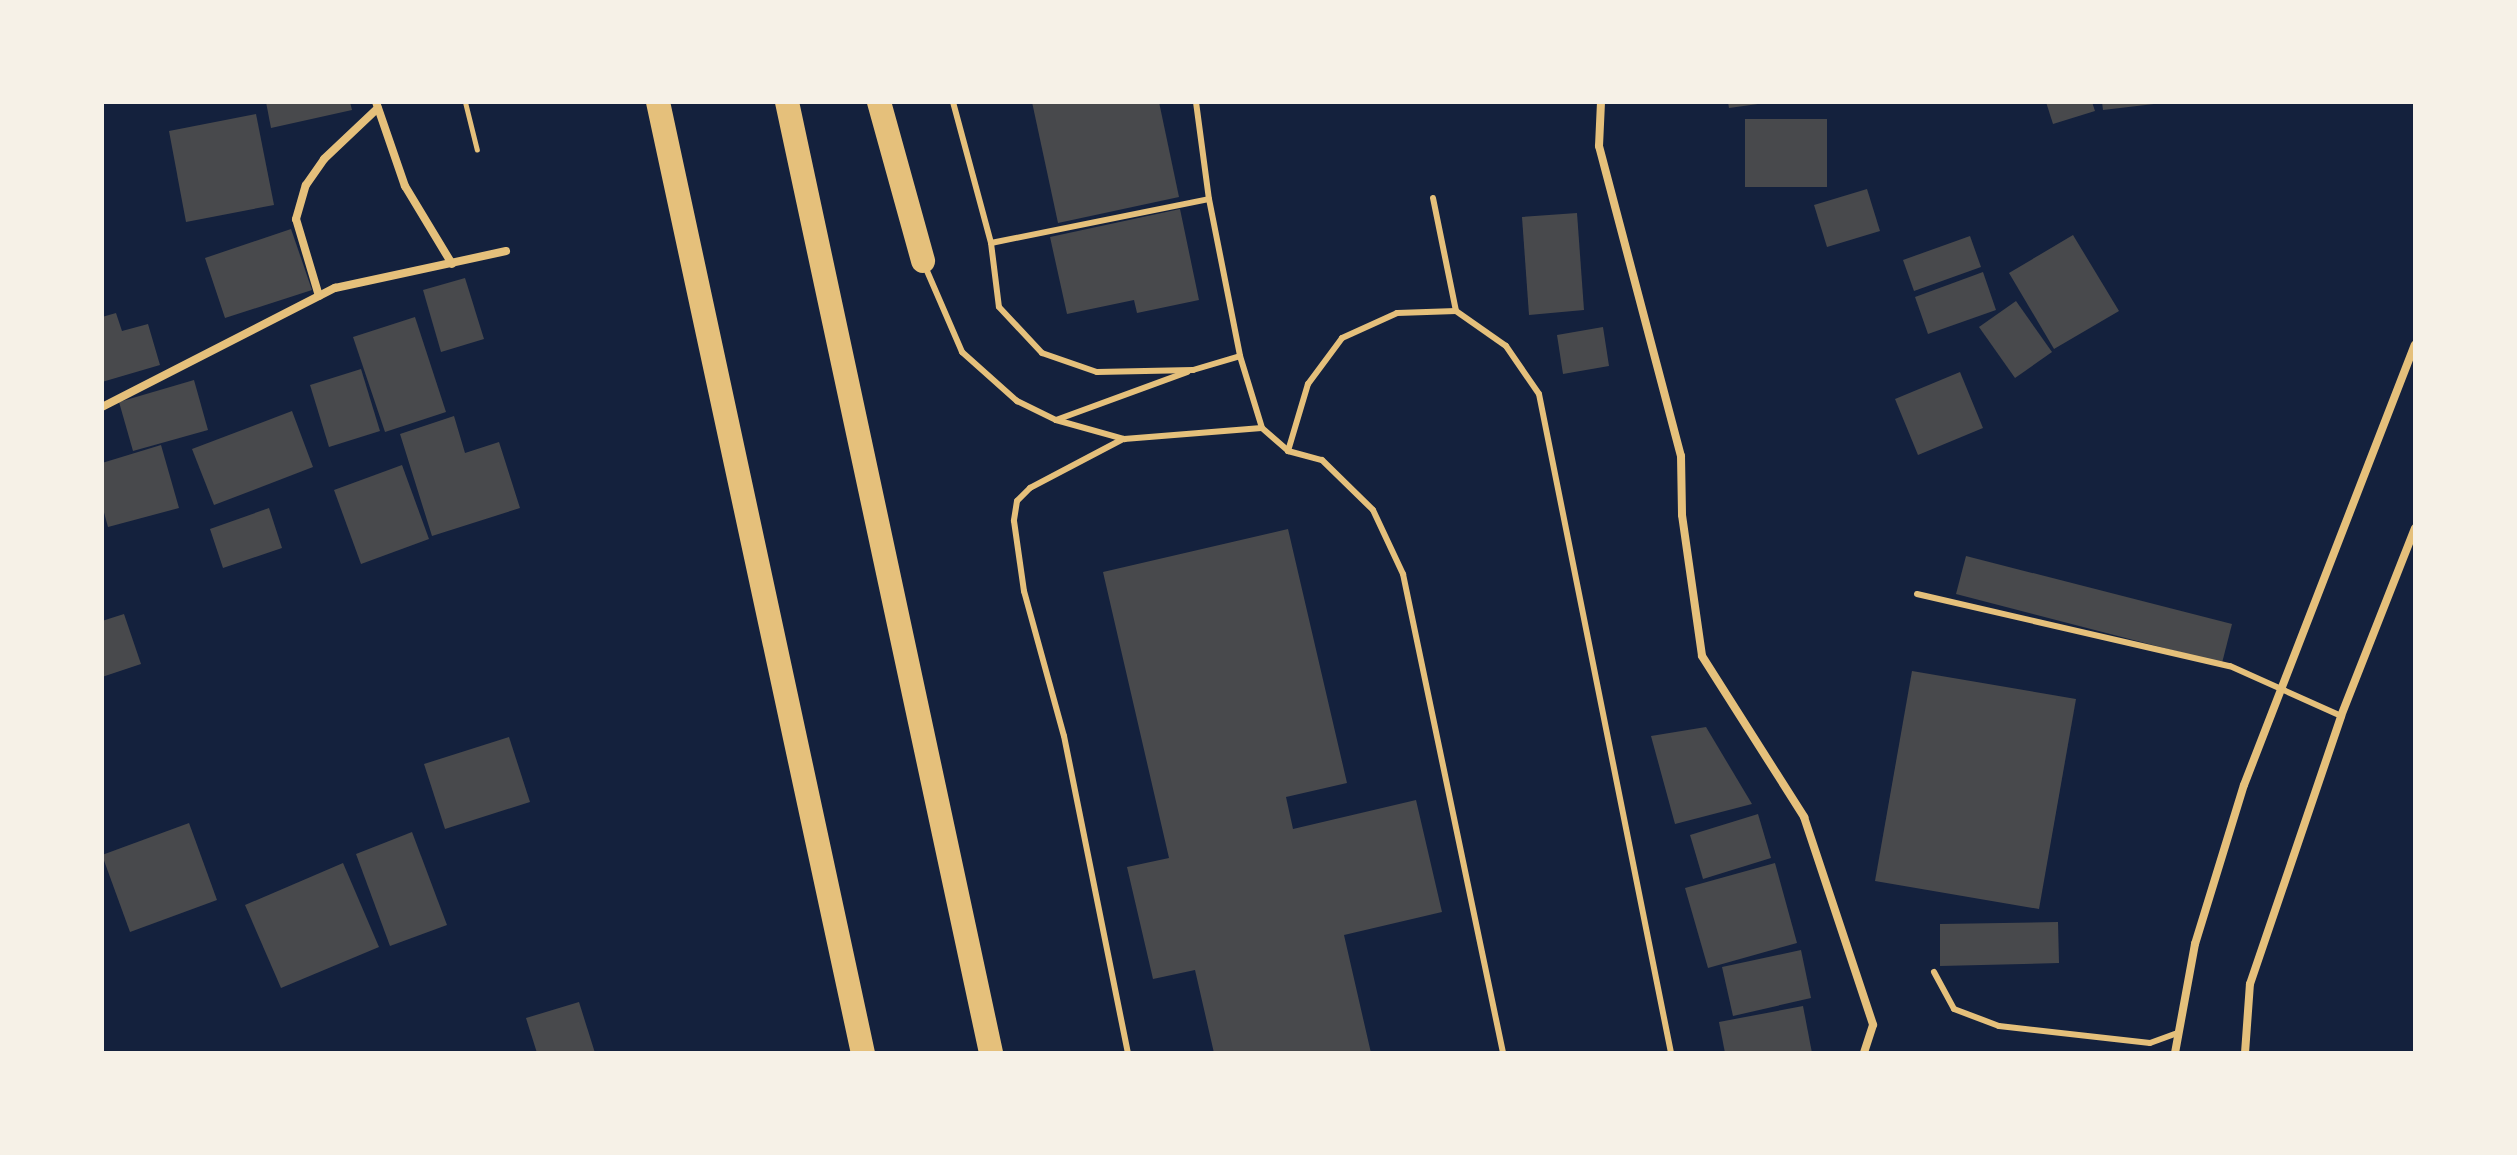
<!DOCTYPE html>
<html>
<head>
<meta charset="utf-8">
<style>
	body { margin:0 }
	#map { position:relative; width:2517px; height:1155px; overflow:hidden; background:#14213d; font-family:Cabin,sans-serif }
	div>[style] { position:absolute }
	[style*='--x'] { left:calc(var(--x)*1px); top:calc(var(--y)*1px); width:calc(var(--w)*1px); rotate:calc(var(--a)*1deg) }
	.building>* { inset:0; background:#48494c }
	.path>* { height:5px; margin:-2.5px; padding:0 2.5px; transform-origin:2.5px; border-radius:2.5px; background:#e5c07b }
	.service>* { height:6px; margin:-3px; padding:0 3px; transform-origin:3px; border-radius:3px; background:#e5c07b }
	.minor>* { height:8px; margin:-4px; padding:0 4px; transform-origin:4px; border-radius:4px; background:#e5c07b }
	.motorway>* { height:24px; margin:-12px; padding:0 12px; transform-origin:12px; border-radius:12px; background:#e5c07b }
	span { translate:-50% -50%; white-space:nowrap; text-align:center; line-height:1.15; -webkit-text-stroke:8px #f6f1e7; paint-order:stroke }
	.frame { position:absolute; inset:0; border:104px solid #f6f1e7; pointer-events:none }
</style>
</head>
<body>
<div id="map">
	<div class="building">
		<div style="clip-path:polygon(266px 102px,350px 102px,352px 110px,271px 128px)"></div>
		<div style="clip-path:polygon(1032px 102px,1159px 102px,1179px 197px,1058px 223px)"></div>
		<div style="clip-path:polygon(1728px 102px,1758px 102px,1758px 104px,1729px 108px)"></div>
		<div style="clip-path:polygon(2046px 102px,2092px 102px,2095px 111px,2053px 124px)"></div>
		<div style="clip-path:polygon(2102px 102px,2154px 102px,2154px 104px,2103px 110px)"></div>
		<div style="clip-path:polygon(256px 114px,274px 205px,186px 222px,169px 131px)"></div>
		<div style="clip-path:polygon(1745px 119px,1827px 119px,1827px 187px,1745px 187px)"></div>
		<div style="clip-path:polygon(1867px 189px,1880px 231px,1827px 247px,1814px 205px)"></div>
		<div style="clip-path:polygon(1180px 209px,1199px 300px,1137px 313px,1134px 300px,1067px 314px,1050px 237px)"></div>
		<div style="clip-path:polygon(1577px 213px,1584px 310px,1529px 315px,1522px 217px)"></div>
		<div style="clip-path:polygon(291px 229px,312px 290px,225px 318px,205px 258px)"></div>
		<div style="clip-path:polygon(2073px 235px,2119px 311px,2054px 349px,2009px 273px)"></div>
		<div style="clip-path:polygon(1970px 236px,1981px 267px,1914px 291px,1903px 260px)"></div>
		<div style="clip-path:polygon(1983px 272px,1996px 310px,1928px 334px,1915px 297px)"></div>
		<div style="clip-path:polygon(465px 278px,484px 339px,441px 352px,423px 290px)"></div>
		<div style="clip-path:polygon(2016px 301px,2052px 352px,2015px 378px,1979px 327px)"></div>
		<div style="clip-path:polygon(116px 313px,122px 331px,148px 324px,160px 365px,102px 382px,102px 317px)"></div>
		<div style="clip-path:polygon(415px 317px,446px 412px,385px 432px,353px 337px)"></div>
		<div style="clip-path:polygon(1603px 327px,1609px 366px,1563px 374px,1557px 335px)"></div>
		<div style="clip-path:polygon(361px 369px,380px 431px,329px 447px,310px 385px)"></div>
		<div style="clip-path:polygon(1960px 372px,1983px 428px,1918px 455px,1895px 399px)"></div>
		<div style="clip-path:polygon(194px 380px,208px 430px,133px 451px,119px 402px)"></div>
		<div style="clip-path:polygon(292px 411px,313px 467px,214px 505px,192px 449px)"></div>
		<div style="clip-path:polygon(454px 416px,465px 453px,499px 442px,520px 508px,432px 536px,400px 434px)"></div>
		<div style="clip-path:polygon(161px 445px,179px 508px,108px 527px,102px 505px,102px 463px)"></div>
		<div style="clip-path:polygon(402px 465px,429px 539px,361px 564px,334px 490px)"></div>
		<div style="clip-path:polygon(269px 508px,282px 548px,223px 568px,210px 529px)"></div>
		<div style="clip-path:polygon(1288px 529px,1347px 783px,1286px 797px,1293px 829px,1416px 800px,1442px 912px,1344px 935px,1371px 1053px,1214px 1053px,1195px 970px,1153px 979px,1127px 867px,1169px 858px,1103px 572px)"></div>
		<div style="clip-path:polygon(1966px 556px,2232px 624px,2222px 663px,1956px 594px)"></div>
		<div style="clip-path:polygon(124px 614px,141px 664px,102px 677px,102px 621px)"></div>
		<div style="clip-path:polygon(1912px 671px,2076px 699px,2039px 909px,1875px 881px)"></div>
		<div style="clip-path:polygon(1706px 727px,1752px 804px,1675px 824px,1651px 736px)"></div>
		<div style="clip-path:polygon(509px 737px,530px 802px,445px 829px,424px 764px)"></div>
		<div style="clip-path:polygon(1758px 814px,1771px 858px,1703px 879px,1690px 835px)"></div>
		<div style="clip-path:polygon(189px 823px,217px 900px,130px 932px,102px 855px)"></div>
		<div style="clip-path:polygon(412px 832px,447px 925px,390px 946px,356px 854px)"></div>
		<div style="clip-path:polygon(343px 863px,379px 947px,281px 988px,245px 905px)"></div>
		<div style="clip-path:polygon(1775px 863px,1797px 943px,1708px 968px,1685px 888px)"></div>
		<div style="clip-path:polygon(2058px 922px,2059px 963px,1940px 966px,1940px 924px)"></div>
		<div style="clip-path:polygon(1801px 950px,1811px 998px,1733px 1016px,1722px 967px)"></div>
		<div style="clip-path:polygon(579px 1002px,595px 1053px,537px 1053px,526px 1018px)"></div>
		<div style="clip-path:polygon(1803px 1006px,1812px 1053px,1725px 1053px,1719px 1022px)"></div>
	</div>
	<div class="path">
		<div style="--x:465;--y:102;--w:49;--a:76"></div>
	</div>
	<div class="service">
		<div style="--x:953;--y:102;--w:146;--a:74.9"></div>
		<div style="--x:991;--y:243;--w:64;--a:82.9"></div>
		<div style="--x:999;--y:307;--w:63;--a:46.9"></div>
		<div style="--x:1042;--y:353;--w:58;--a:19.1"></div>
		<div style="--x:1097;--y:372;--w:96;--a:-1.2"></div>
		<div style="--x:1193;--y:370;--w:49;--a:-16.6"></div>
		<div style="--x:1196;--y:102;--w:98;--a:82.4"></div>
		<div style="--x:1433;--y:198;--w:115;--a:78.5"></div>
		<div style="--x:991;--y:243;--w:222;--a:-11.4"></div>
		<div style="--x:1209;--y:199;--w:160;--a:78.8"></div>
		<div style="--x:1240;--y:356;--w:75;--a:73"></div>
		<div style="--x:924;--y:264;--w:96;--a:66.6"></div>
		<div style="--x:962;--y:352;--w:74;--a:41.7"></div>
		<div style="--x:1017;--y:401;--w:43;--a:26"></div>
		<div style="--x:1056;--y:420;--w:71;--a:15.6"></div>
		<div style="--x:1124;--y:439;--w:138;--a:-4.6"></div>
		<div style="--x:1262;--y:428;--w:35;--a:41"></div>
		<div style="--x:1288;--y:451;--w:35;--a:15"></div>
		<div style="--x:1322;--y:460;--w:71;--a:44.4"></div>
		<div style="--x:1373;--y:510;--w:71;--a:64.9"></div>
		<div style="--x:1403;--y:574;--w:489;--a:78.2"></div>
		<div style="--x:1056;--y:420;--w:140;--a:-20.1"></div>
		<div style="--x:1123;--y:439;--w:105;--a:152.2"></div>
		<div style="--x:1030;--y:488;--w:18;--a:135"></div>
		<div style="--x:1017;--y:501;--w:20;--a:99"></div>
		<div style="--x:1014;--y:521;--w:71;--a:81.9"></div>
		<div style="--x:1024;--y:591;--w:150;--a:74.6"></div>
		<div style="--x:1064;--y:736;--w:323;--a:78.6"></div>
		<div style="--x:1288;--y:451;--w:70;--a:-73.4"></div>
		<div style="--x:1308;--y:384;--w:57;--a:-53.5"></div>
		<div style="--x:1342;--y:338;--w:60;--a:-24.4"></div>
		<div style="--x:1397;--y:313;--w:59;--a:-1.9"></div>
		<div style="--x:1456;--y:311;--w:61;--a:35"></div>
		<div style="--x:1506;--y:346;--w:58;--a:55.5"></div>
		<div style="--x:1539;--y:394;--w:672;--a:78.67"></div>
		<div style="--x:1917;--y:594;--w:321;--a:13"></div>
		<div style="--x:2230;--y:666;--w:122;--a:24.2"></div>
		<div style="--x:1934;--y:972;--w:42;--a:61.6"></div>
		<div style="--x:1954;--y:1009;--w:48;--a:20.7"></div>
		<div style="--x:1999;--y:1026;--w:152;--a:6.4"></div>
		<div style="--x:2150;--y:1043;--w:27;--a:-20"></div>
	</div>
	<div class="minor">
		<div style="--x:376;--y:102;--w:89;--a:71"></div>
		<div style="--x:405;--y:186;--w:91;--a:58.9"></div>
		<div style="--x:1601;--y:102;--w:44;--a:92.6"></div>
		<div style="--x:1599;--y:146;--w:321;--a:75.2"></div>
		<div style="--x:1681;--y:456;--w:59;--a:89"></div>
		<div style="--x:1682;--y:515;--w:142;--a:81.9"></div>
		<div style="--x:1702;--y:656;--w:191;--a:57.6"></div>
		<div style="--x:1804;--y:817;--w:219;--a:71.6"></div>
		<div style="--x:1873;--y:1025;--w:29;--a:108"></div>
		<div style="--x:319;--y:296;--w:80;--a:-106.6"></div>
		<div style="--x:296;--y:219;--w:35;--a:-74"></div>
		<div style="--x:306;--y:185;--w:32;--a:-55"></div>
		<div style="--x:324;--y:159;--w:74;--a:-43.4"></div>
		<div style="--x:102;--y:407;--w:262;--a:-27.1"></div>
		<div style="--x:335;--y:288;--w:175;--a:-12.2"></div>
		<div style="--x:2175;--y:1053;--w:111;--a:-79.6"></div>
		<div style="--x:2195;--y:944;--w:166;--a:-72.9"></div>
		<div style="--x:2244;--y:785;--w:472;--a:-68.8"></div>
		<div style="--x:2245;--y:1053;--w:69;--a:-85.9"></div>
		<div style="--x:2250;--y:984;--w:283;--a:-71.2"></div>
		<div style="--x:2341;--y:716;--w:202;--a:-68.5"></div>
	</div>
	<div class="motorway">
		<div style="--x:658;--y:102;--w:973;--a:77.84"></div>
		<div style="--x:787;--y:102;--w:973;--a:77.89"></div>
		<div style="--x:879;--y:102;--w:165;--a:74.5"></div>
	</div>
	<div class="frame"></div>
</div>
</body>
</html>
